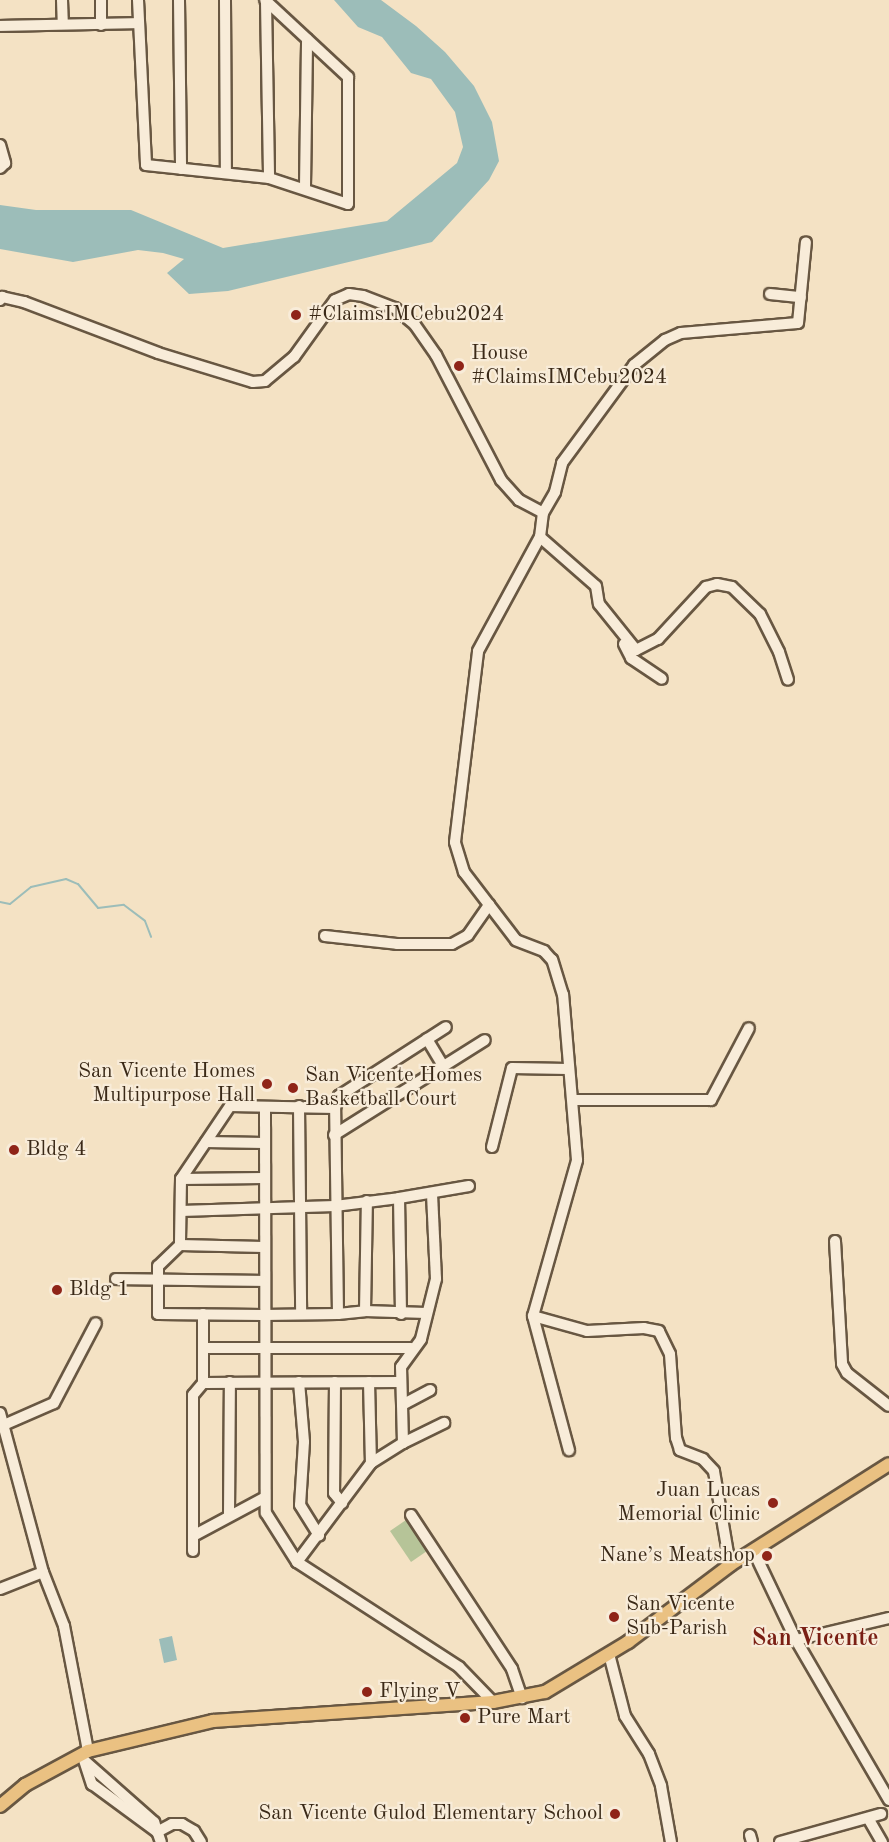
<!DOCTYPE html>
<html>
<head>
<meta charset="utf-8">
<style>
	body { margin:0 }
	#map { position:relative; width:889px; height:1842px; overflow:hidden; background:#f4e2c4; font-family:"Old Standard TT",serif }
	div>[style] { position:absolute }
	[style*='--x'] { left:calc(var(--x)*1px); top:calc(var(--y)*1px); width:calc(var(--w)*1px); rotate:calc(var(--a)*1deg) }
	.green>* { inset:0; background:#b6c498 }
	.water>* { inset:0; background:#9cbdb9 }
	.stream>* { height:2px; margin:-1px; padding:0 1px; transform-origin:1px; border-radius:1px; background:#9cbdb9 }
	.roads { filter:drop-shadow(2px 0 #685742) drop-shadow(-2px 0 #685742) drop-shadow(0 2px #685742) drop-shadow(0 -2px #685742) }
	.minor>* { height:10px; margin:-5px; padding:0 5px; transform-origin:5px; border-radius:5px; background:#f8ecd9 }
	.major>* { height:12px; margin:-6px; padding:0 6px; transform-origin:6px; border-radius:6px; background:#eac182 }
	.dots>* { width:16px; height:16px; translate:-50% -50%; box-sizing:border-box; border:3px solid #f8ecd9; border-radius:50% }
	span { translate:-50% -50%; white-space:nowrap; text-align:center; line-height:1.15; -webkit-text-stroke:4.5px #f8ecd9; paint-order:stroke }
	.poi-label { font-size:21px; color:#3a2917 }
	.left { translate:0 -50%; text-align:left }
	.right { translate:-100% -50%; text-align:right }
	.quarter-label { font-size:24px; color:#7a1f14; font-weight:700 }
</style>
</head>
<body>
<div id="map">
	<div class="green">
		<div style="clip-path:polygon(406px 1520px,427px 1551px,411px 1562px,390px 1531px)"></div>
	</div>
	<div class="water">
		<div style="clip-path:polygon(334px 0,381px 0,416px 26px,445px 52px,474px 86px,492px 122px,499px 161px,489px 180px,432px 242px,228px 291px,189px 294px,167px 273px,184px 259px,163px 253px,138px 250px,73px 262px,0 249px,0 205px,36px 210px,131px 210px,223px 248px,387px 221px,457px 163px,463px 147px,455px 112px,431px 79px,411px 73px,382px 37px,358px 27px)"></div>
		<div style="clip-path:polygon(172px 1636px,177px 1660px,164px 1663px,159px 1639px)"></div>
	</div>
	<div class="stream">
		<div style="--x:0;--y:902;--w:10;--a:11"></div>
		<div style="--x:10;--y:904;--w:27;--a:-39"></div>
		<div style="--x:31;--y:887;--w:36;--a:-13"></div>
		<div style="--x:66;--y:879;--w:13;--a:23"></div>
		<div style="--x:78;--y:884;--w:31;--a:50"></div>
		<div style="--x:98;--y:908;--w:26;--a:-7"></div>
		<div style="--x:124;--y:905;--w:26;--a:37"></div>
		<div style="--x:145;--y:921;--w:17;--a:69"></div>
	</div>
	<div class="roads">
		<div class="minor">
			<div style="--x:62;--y:0;--w:24;--a:88"></div>
			<div style="--x:138;--y:0;--w:165;--a:87.2"></div>
			<div style="--x:146;--y:165;--w:124;--a:6"></div>
			<div style="--x:269;--y:178;--w:83;--a:18.2"></div>
			<div style="--x:348;--y:204;--w:127;--a:-90"></div>
			<div style="--x:348;--y:77;--w:113;--a:-137.1"></div>
			<div style="--x:179;--y:0;--w:169;--a:89.3"></div>
			<div style="--x:225;--y:0;--w:171;--a:89.7"></div>
			<div style="--x:266;--y:2;--w:176;--a:89"></div>
			<div style="--x:101;--y:25;--w:25;--a:-90"></div>
			<div style="--x:0;--y:26;--w:138;--a:-1.2"></div>
			<div style="--x:0;--y:145;--w:19;--a:74"></div>
			<div style="--x:5;--y:163;--w:7;--a:135"></div>
			<div style="--x:305;--y:187;--w:148;--a:-89.2"></div>
			<div style="--x:770;--y:294;--w:31;--a:6"></div>
			<div style="--x:0;--y:300;--w:4;--a:-56"></div>
			<div style="--x:2;--y:297;--w:23;--a:13"></div>
			<div style="--x:24;--y:302;--w:143;--a:20.8"></div>
			<div style="--x:158;--y:353;--w:99;--a:17"></div>
			<div style="--x:253;--y:382;--w:12;--a:-5"></div>
			<div style="--x:265;--y:381;--w:38;--a:-40"></div>
			<div style="--x:294;--y:357;--w:70;--a:-54.3"></div>
			<div style="--x:335;--y:300;--w:15;--a:-23"></div>
			<div style="--x:349;--y:294;--w:14;--a:8"></div>
			<div style="--x:363;--y:296;--w:34;--a:21"></div>
			<div style="--x:395;--y:308;--w:26;--a:40"></div>
			<div style="--x:415;--y:325;--w:37;--a:55"></div>
			<div style="--x:436;--y:355;--w:141;--a:62.5"></div>
			<div style="--x:501;--y:480;--w:27;--a:48"></div>
			<div style="--x:519;--y:500;--w:27;--a:28"></div>
			<div style="--x:540;--y:537;--w:74;--a:41.2"></div>
			<div style="--x:596;--y:586;--w:18;--a:81"></div>
			<div style="--x:599;--y:604;--w:59;--a:51.2"></div>
			<div style="--x:636;--y:650;--w:25;--a:-27"></div>
			<div style="--x:658;--y:639;--w:71;--a:-47.3"></div>
			<div style="--x:706;--y:587;--w:11;--a:-15"></div>
			<div style="--x:717;--y:584;--w:15;--a:11"></div>
			<div style="--x:732;--y:587;--w:39;--a:44"></div>
			<div style="--x:760;--y:614;--w:42;--a:63.4"></div>
			<div style="--x:779;--y:652;--w:29;--a:72"></div>
			<div style="--x:624;--y:644;--w:16;--a:63"></div>
			<div style="--x:631;--y:658;--w:37;--a:34"></div>
			<div style="--x:325;--y:936;--w:72;--a:6.3"></div>
			<div style="--x:397;--y:944;--w:55;--a:0"></div>
			<div style="--x:452;--y:944;--w:18;--a:-29"></div>
			<div style="--x:468;--y:935;--w:37;--a:-55"></div>
			<div style="--x:427;--y:1039;--w:31;--a:59"></div>
			<div style="--x:574;--y:1100;--w:137;--a:0"></div>
			<div style="--x:711;--y:1100;--w:81;--a:-62.2"></div>
			<div style="--x:299;--y:1106;--w:207;--a:89.4"></div>
			<div style="--x:265;--y:1107;--w:406;--a:89.9"></div>
			<div style="--x:266;--y:1513;--w:58;--a:57.7"></div>
			<div style="--x:297;--y:1562;--w:193;--a:32.9"></div>
			<div style="--x:459;--y:1667;--w:49;--a:45.8"></div>
			<div style="--x:335;--y:1108;--w:13;--a:-72"></div>
			<div style="--x:339;--y:1096;--w:127;--a:-32.8"></div>
			<div style="--x:334;--y:1135;--w:178;--a:-32.2"></div>
			<div style="--x:206;--y:1142;--w:58;--a:1"></div>
			<div style="--x:492;--y:1147;--w:81;--a:-75.8"></div>
			<div style="--x:512;--y:1068;--w:56;--a:1"></div>
			<div style="--x:181;--y:1179;--w:82;--a:-0.7"></div>
			<div style="--x:399;--y:1198;--w:71;--a:-9.7"></div>
			<div style="--x:181;--y:1211;--w:154;--a:-1.9"></div>
			<div style="--x:335;--y:1206;--w:64;--a:-7.1"></div>
			<div style="--x:399;--y:1198;--w:116;--a:89"></div>
			<div style="--x:835;--y:1241;--w:123;--a:86.7"></div>
			<div style="--x:842;--y:1364;--w:10;--a:61"></div>
			<div style="--x:847;--y:1373;--w:53;--a:38.2"></div>
			<div style="--x:180;--y:1245;--w:83;--a:1.4"></div>
			<div style="--x:116;--y:1279;--w:147;--a:0.8"></div>
			<div style="--x:365;--y:1311;--w:110;--a:-89"></div>
			<div style="--x:338;--y:1314;--w:206;--a:-90.8"></div>
			<div style="--x:335;--y:1108;--w:105;--a:-178.9"></div>
			<div style="--x:230;--y:1106;--w:88;--a:123.9"></div>
			<div style="--x:181;--y:1179;--w:66;--a:90.9"></div>
			<div style="--x:180;--y:1245;--w:30;--a:136"></div>
			<div style="--x:158;--y:1266;--w:48;--a:90"></div>
			<div style="--x:158;--y:1314;--w:105;--a:0.5"></div>
			<div style="--x:263;--y:1315;--w:75;--a:-0.8"></div>
			<div style="--x:338;--y:1314;--w:27;--a:-6"></div>
			<div style="--x:365;--y:1311;--w:61;--a:1.9"></div>
			<div style="--x:533;--y:1316;--w:139;--a:75"></div>
			<div style="--x:203;--y:1348;--w:208;--a:0"></div>
			<div style="--x:299;--y:1382;--w:60;--a:85.2"></div>
			<div style="--x:304;--y:1442;--w:63;--a:93.6"></div>
			<div style="--x:300;--y:1505;--w:36;--a:58"></div>
			<div style="--x:335;--y:1382;--w:111;--a:90.5"></div>
			<div style="--x:334;--y:1493;--w:13;--a:51"></div>
			<div style="--x:369;--y:1382;--w:81;--a:88.6"></div>
			<div style="--x:203;--y:1383;--w:198;--a:-0.3"></div>
			<div style="--x:402;--y:1405;--w:32;--a:-28"></div>
			<div style="--x:0;--y:1413;--w:165;--a:74.9"></div>
			<div style="--x:43;--y:1572;--w:58;--a:68.7"></div>
			<div style="--x:64;--y:1626;--w:127;--a:79.1"></div>
			<div style="--x:6;--y:1424;--w:52;--a:-23.6"></div>
			<div style="--x:54;--y:1403;--w:90;--a:-62.3"></div>
			<div style="--x:403;--y:1443;--w:46;--a:-26"></div>
			<div style="--x:229;--y:1514;--w:132;--a:-89.6"></div>
			<div style="--x:411;--y:1515;--w:184;--a:56.7"></div>
			<div style="--x:512;--y:1669;--w:31;--a:71"></div>
			<div style="--x:193;--y:1536;--w:81;--a:-28.2"></div>
			<div style="--x:753;--y:1550;--w:100;--a:64.5"></div>
			<div style="--x:796;--y:1640;--w:185;--a:59.8"></div>
			<div style="--x:193;--y:1551;--w:156;--a:-90"></div>
			<div style="--x:193;--y:1395;--w:16;--a:-50"></div>
			<div style="--x:203;--y:1383;--w:69;--a:-90"></div>
			<div style="--x:297;--y:1562;--w:124;--a:-53.2"></div>
			<div style="--x:371;--y:1463;--w:38;--a:-32"></div>
			<div style="--x:403;--y:1443;--w:76;--a:-91.5"></div>
			<div style="--x:401;--y:1367;--w:34;--a:-54"></div>
			<div style="--x:421;--y:1339;--w:62;--a:-76"></div>
			<div style="--x:436;--y:1279;--w:85;--a:-92.7"></div>
			<div style="--x:730;--y:1565;--w:95;--a:-99.7"></div>
			<div style="--x:714;--y:1471;--w:16;--a:-133"></div>
			<div style="--x:703;--y:1459;--w:25;--a:-159"></div>
			<div style="--x:680;--y:1450;--w:13;--a:-108"></div>
			<div style="--x:676;--y:1438;--w:84;--a:-94.1"></div>
			<div style="--x:670;--y:1354;--w:25;--a:-116"></div>
			<div style="--x:659;--y:1331;--w:15;--a:-169"></div>
			<div style="--x:644;--y:1328;--w:57;--a:177"></div>
			<div style="--x:587;--y:1331;--w:56;--a:-164.5"></div>
			<div style="--x:533;--y:1316;--w:162;--a:-74.2"></div>
			<div style="--x:577;--y:1160;--w:166;--a:-94.8"></div>
			<div style="--x:563;--y:995;--w:37;--a:-107"></div>
			<div style="--x:552;--y:960;--w:12;--a:-132"></div>
			<div style="--x:544;--y:951;--w:30;--a:-159"></div>
			<div style="--x:516;--y:940;--w:86;--a:-127.4"></div>
			<div style="--x:464;--y:872;--w:31;--a:-107"></div>
			<div style="--x:455;--y:842;--w:192;--a:-83.1"></div>
			<div style="--x:478;--y:651;--w:130;--a:-61.5"></div>
			<div style="--x:540;--y:537;--w:24;--a:-83"></div>
			<div style="--x:543;--y:513;--w:24;--a:-60"></div>
			<div style="--x:555;--y:492;--w:30;--a:-76"></div>
			<div style="--x:562;--y:463;--w:122;--a:-53.7"></div>
			<div style="--x:634;--y:365;--w:40;--a:-39"></div>
			<div style="--x:665;--y:340;--w:17;--a:-24"></div>
			<div style="--x:681;--y:333;--w:117;--a:-4.9"></div>
			<div style="--x:798;--y:323;--w:81;--a:-84.4"></div>
			<div style="--x:0;--y:1589;--w:46;--a:-21.6"></div>
			<div style="--x:796;--y:1640;--w:96;--a:-13.3"></div>
			<div style="--x:609;--y:1654;--w:64;--a:75.5"></div>
			<div style="--x:625;--y:1716;--w:45;--a:57.7"></div>
			<div style="--x:649;--y:1754;--w:34;--a:69"></div>
			<div style="--x:661;--y:1786;--w:57;--a:79.9"></div>
			<div style="--x:82;--y:1754;--w:32;--a:72"></div>
			<div style="--x:92;--y:1784;--w:81;--a:36.4"></div>
			<div style="--x:86;--y:1762;--w:91;--a:41.4"></div>
			<div style="--x:154;--y:1822;--w:21;--a:71"></div>
			<div style="--x:868;--y:1818;--w:28;--a:60"></div>
			<div style="--x:157;--y:1832;--w:17;--a:-28"></div>
			<div style="--x:172;--y:1824;--w:10;--a:0"></div>
			<div style="--x:182;--y:1824;--w:14;--a:30"></div>
			<div style="--x:194;--y:1831;--w:13;--a:58"></div>
			<div style="--x:750;--y:1835;--w:7;--a:74"></div>
			<div style="--x:780;--y:1842;--w:105;--a:-15.5"></div>
		</div>
		<div class="major">
			<div style="--x:0;--y:1806;--w:33;--a:-40"></div>
			<div style="--x:25;--y:1785;--w:72;--a:-28.4"></div>
			<div style="--x:88;--y:1751;--w:129;--a:-13.5"></div>
			<div style="--x:213;--y:1721;--w:281;--a:-3.9"></div>
			<div style="--x:493;--y:1702;--w:53;--a:-10.9"></div>
			<div style="--x:545;--y:1692;--w:97;--a:-31.1"></div>
			<div style="--x:628;--y:1642;--w:128;--a:-37"></div>
			<div style="--x:730;--y:1565;--w:188;--a:-32.4"></div>
		</div>
	</div>
	<div class="dots">
		<div style="left:296px;top:315px;background:#8f2418"></div>
		<div style="left:459px;top:366px;background:#8f2418"></div>
		<div style="left:267px;top:1084px;background:#8f2418"></div>
		<div style="left:293px;top:1088px;background:#8f2418"></div>
		<div style="left:14px;top:1150px;background:#8f2418"></div>
		<div style="left:57px;top:1290px;background:#8f2418"></div>
		<div style="left:773px;top:1503px;background:#8f2418"></div>
		<div style="left:767px;top:1556px;background:#8f2418"></div>
		<div style="left:614px;top:1617px;background:#8f2418"></div>
		<div style="left:367px;top:1692px;background:#8f2418"></div>
		<div style="left:465px;top:1718px;background:#8f2418"></div>
		<div style="left:615px;top:1814px;background:#8f2418"></div>
	</div>
	<div class="poi-label">
		<span class="left" style="left:308px;top:315px">#ClaimsIMCebu2024</span>
		<span class="left" style="left:471px;top:366px">House<br>#ClaimsIMCebu2024</span>
		<span class="right" style="left:255px;top:1084px">San Vicente Homes<br>Multipurpose Hall</span>
		<span class="left" style="left:305px;top:1088px">San Vicente Homes<br>Basketball Court</span>
		<span class="left" style="left:26px;top:1150px">Bldg 4</span>
		<span class="left" style="left:69px;top:1290px">Bldg 1</span>
		<span class="right" style="left:760px;top:1503px">Juan Lucas<br>Memorial Clinic</span>
		<span class="right" style="left:755px;top:1556px">Nane’s Meatshop</span>
		<span class="left" style="left:626px;top:1617px">San Vicente<br>Sub-Parish</span>
		<span class="left" style="left:379px;top:1692px">Flying V</span>
		<span class="left" style="left:477px;top:1718px">Pure Mart</span>
		<span class="right" style="left:603px;top:1814px">San Vicente Gulod Elementary School</span>
	</div>
	<div class="quarter-label">
		<span style="left:815px;top:1640px">San Vicente</span>
	</div>
</div>
</body>
</html>
